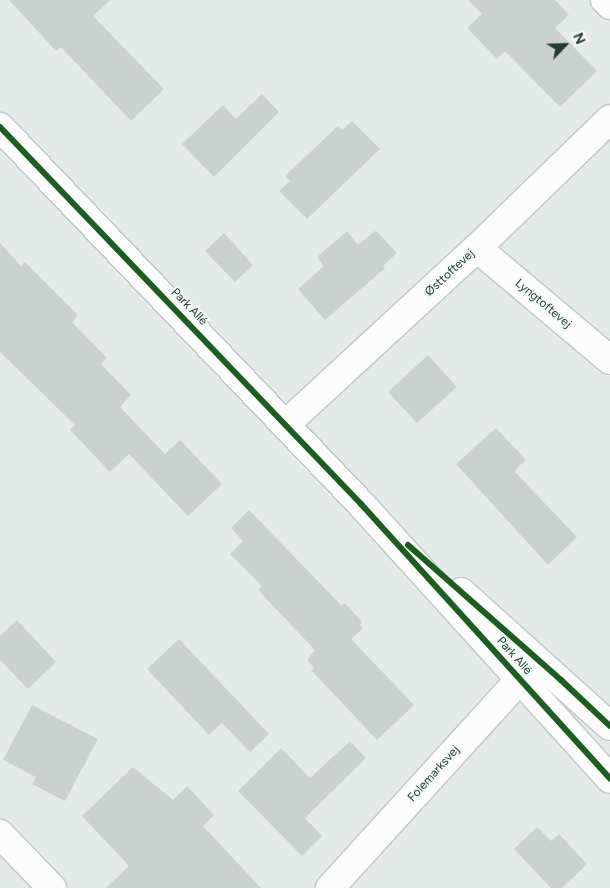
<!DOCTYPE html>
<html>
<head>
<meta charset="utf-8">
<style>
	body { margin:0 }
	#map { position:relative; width:610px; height:888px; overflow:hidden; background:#e4eae7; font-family:Figtree,sans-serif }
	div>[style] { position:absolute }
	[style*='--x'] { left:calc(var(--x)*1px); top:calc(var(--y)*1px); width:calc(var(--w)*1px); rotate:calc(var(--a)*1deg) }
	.building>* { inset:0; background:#cbd1cf }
	.roads { filter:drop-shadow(1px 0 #c1c7c4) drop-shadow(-1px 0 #c1c7c4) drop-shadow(0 1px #c1c7c4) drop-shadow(0 -1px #c1c7c4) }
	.street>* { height:28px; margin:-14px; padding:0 14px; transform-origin:14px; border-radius:14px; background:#fbfcfb }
	.secondary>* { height:28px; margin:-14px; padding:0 14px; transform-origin:14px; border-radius:14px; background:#fbfcfb }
	.cycleway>* { height:6px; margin:-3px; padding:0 3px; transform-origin:3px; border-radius:3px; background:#1b5e20 }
	span { translate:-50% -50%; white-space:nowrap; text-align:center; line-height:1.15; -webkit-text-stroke:4px #f3f9f6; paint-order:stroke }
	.street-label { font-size:12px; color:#223d36 }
	.north { position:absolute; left:540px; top:20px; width:50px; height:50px; -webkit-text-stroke:4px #f3f9f6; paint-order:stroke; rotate:66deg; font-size:14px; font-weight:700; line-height:20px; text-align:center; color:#223d36 }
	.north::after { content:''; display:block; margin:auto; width:18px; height:22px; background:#223d36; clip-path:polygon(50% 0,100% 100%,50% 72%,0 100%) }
</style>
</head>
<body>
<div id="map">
	<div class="building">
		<div style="clip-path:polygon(9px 0,110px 0,93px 16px,164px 89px,131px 121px,61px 47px,56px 51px)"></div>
		<div style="clip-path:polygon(468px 0,555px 0,569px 15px,555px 28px,597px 71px,560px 107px,505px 51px,497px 59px,467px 28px,482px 14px)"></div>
		<div style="clip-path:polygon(262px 94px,279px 112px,214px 177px,182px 144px,223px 105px,236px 119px)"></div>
		<div style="clip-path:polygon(352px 121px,380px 149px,307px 219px,279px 191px,290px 181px,285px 176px,338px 126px,342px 130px)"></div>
		<div style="clip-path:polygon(347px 231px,358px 245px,375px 231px,377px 232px,397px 253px,383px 266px,385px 268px,325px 320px,298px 289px,324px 266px,317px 257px)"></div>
		<div style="clip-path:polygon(224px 233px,253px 265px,235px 282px,205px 251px)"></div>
		<div style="clip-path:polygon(0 243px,21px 266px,25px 262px,78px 315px,72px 322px,107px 358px,101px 364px,131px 395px,120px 407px,165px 454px,180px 440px,222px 484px,188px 516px,129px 454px,110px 472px,70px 430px,75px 425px,0 352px)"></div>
		<div style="clip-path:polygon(428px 355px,457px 387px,417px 423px,388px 392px)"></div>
		<div style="clip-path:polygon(496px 428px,526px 460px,516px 469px,515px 472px,577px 537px,548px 565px,456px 464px)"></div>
		<div style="clip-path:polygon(249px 510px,342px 606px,345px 603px,362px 622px,360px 625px,363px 628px,351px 639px,414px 705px,377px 740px,311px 670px,314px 668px,307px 660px,315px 650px,258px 590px,262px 586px,230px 554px,243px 541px,231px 528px)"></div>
		<div style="clip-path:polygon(17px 620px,56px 662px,28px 689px,0 660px,0 636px)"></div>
		<div style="clip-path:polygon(179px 639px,269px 734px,250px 752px,222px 723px,209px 735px,147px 669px)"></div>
		<div style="clip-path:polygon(32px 705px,98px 739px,65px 801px,32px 784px,36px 777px,3px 760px)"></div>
		<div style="clip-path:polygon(350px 741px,366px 758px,305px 818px,322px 836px,302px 856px,238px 791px,281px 748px,310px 778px)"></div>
		<div style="clip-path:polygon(133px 767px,173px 800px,187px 786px,214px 815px,203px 826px,261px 888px,106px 888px,129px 866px,82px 816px)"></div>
		<div style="clip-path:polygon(537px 827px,551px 841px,559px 834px,587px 864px,562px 888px,551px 888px,514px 849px)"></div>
	</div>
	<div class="roads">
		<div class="street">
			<div style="--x:605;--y:0;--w:7;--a:45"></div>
			<div style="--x:477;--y:248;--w:174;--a:40.1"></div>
			<div style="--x:286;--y:424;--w:260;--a:-42.7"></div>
			<div style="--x:477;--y:248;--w:185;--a:-44.1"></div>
			<div style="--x:0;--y:834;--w:75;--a:46.1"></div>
			<div style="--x:330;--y:888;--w:304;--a:-47.7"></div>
		</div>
		<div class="secondary">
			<div style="--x:0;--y:127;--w:522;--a:46.24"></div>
			<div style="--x:361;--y:504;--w:371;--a:47.8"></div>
			<div style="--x:461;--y:592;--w:200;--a:42"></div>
		</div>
	</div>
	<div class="cycleway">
		<div style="--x:0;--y:127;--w:522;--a:46.24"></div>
		<div style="--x:361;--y:504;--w:371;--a:47.8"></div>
		<div style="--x:408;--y:545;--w:204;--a:41.4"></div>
		<div style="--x:561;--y:680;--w:67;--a:43.2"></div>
	</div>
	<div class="street-label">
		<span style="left:450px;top:273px;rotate:-43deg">Østtoftevej</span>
		<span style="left:543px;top:304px;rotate:40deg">Lyngtoftevej</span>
		<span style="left:189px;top:307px;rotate:46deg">Park Allé</span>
		<span style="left:514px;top:656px;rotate:48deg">Park Allé</span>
		<span style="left:434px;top:774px;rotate:-48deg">Folemarksvej</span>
	</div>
	<div class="north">N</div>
</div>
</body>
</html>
